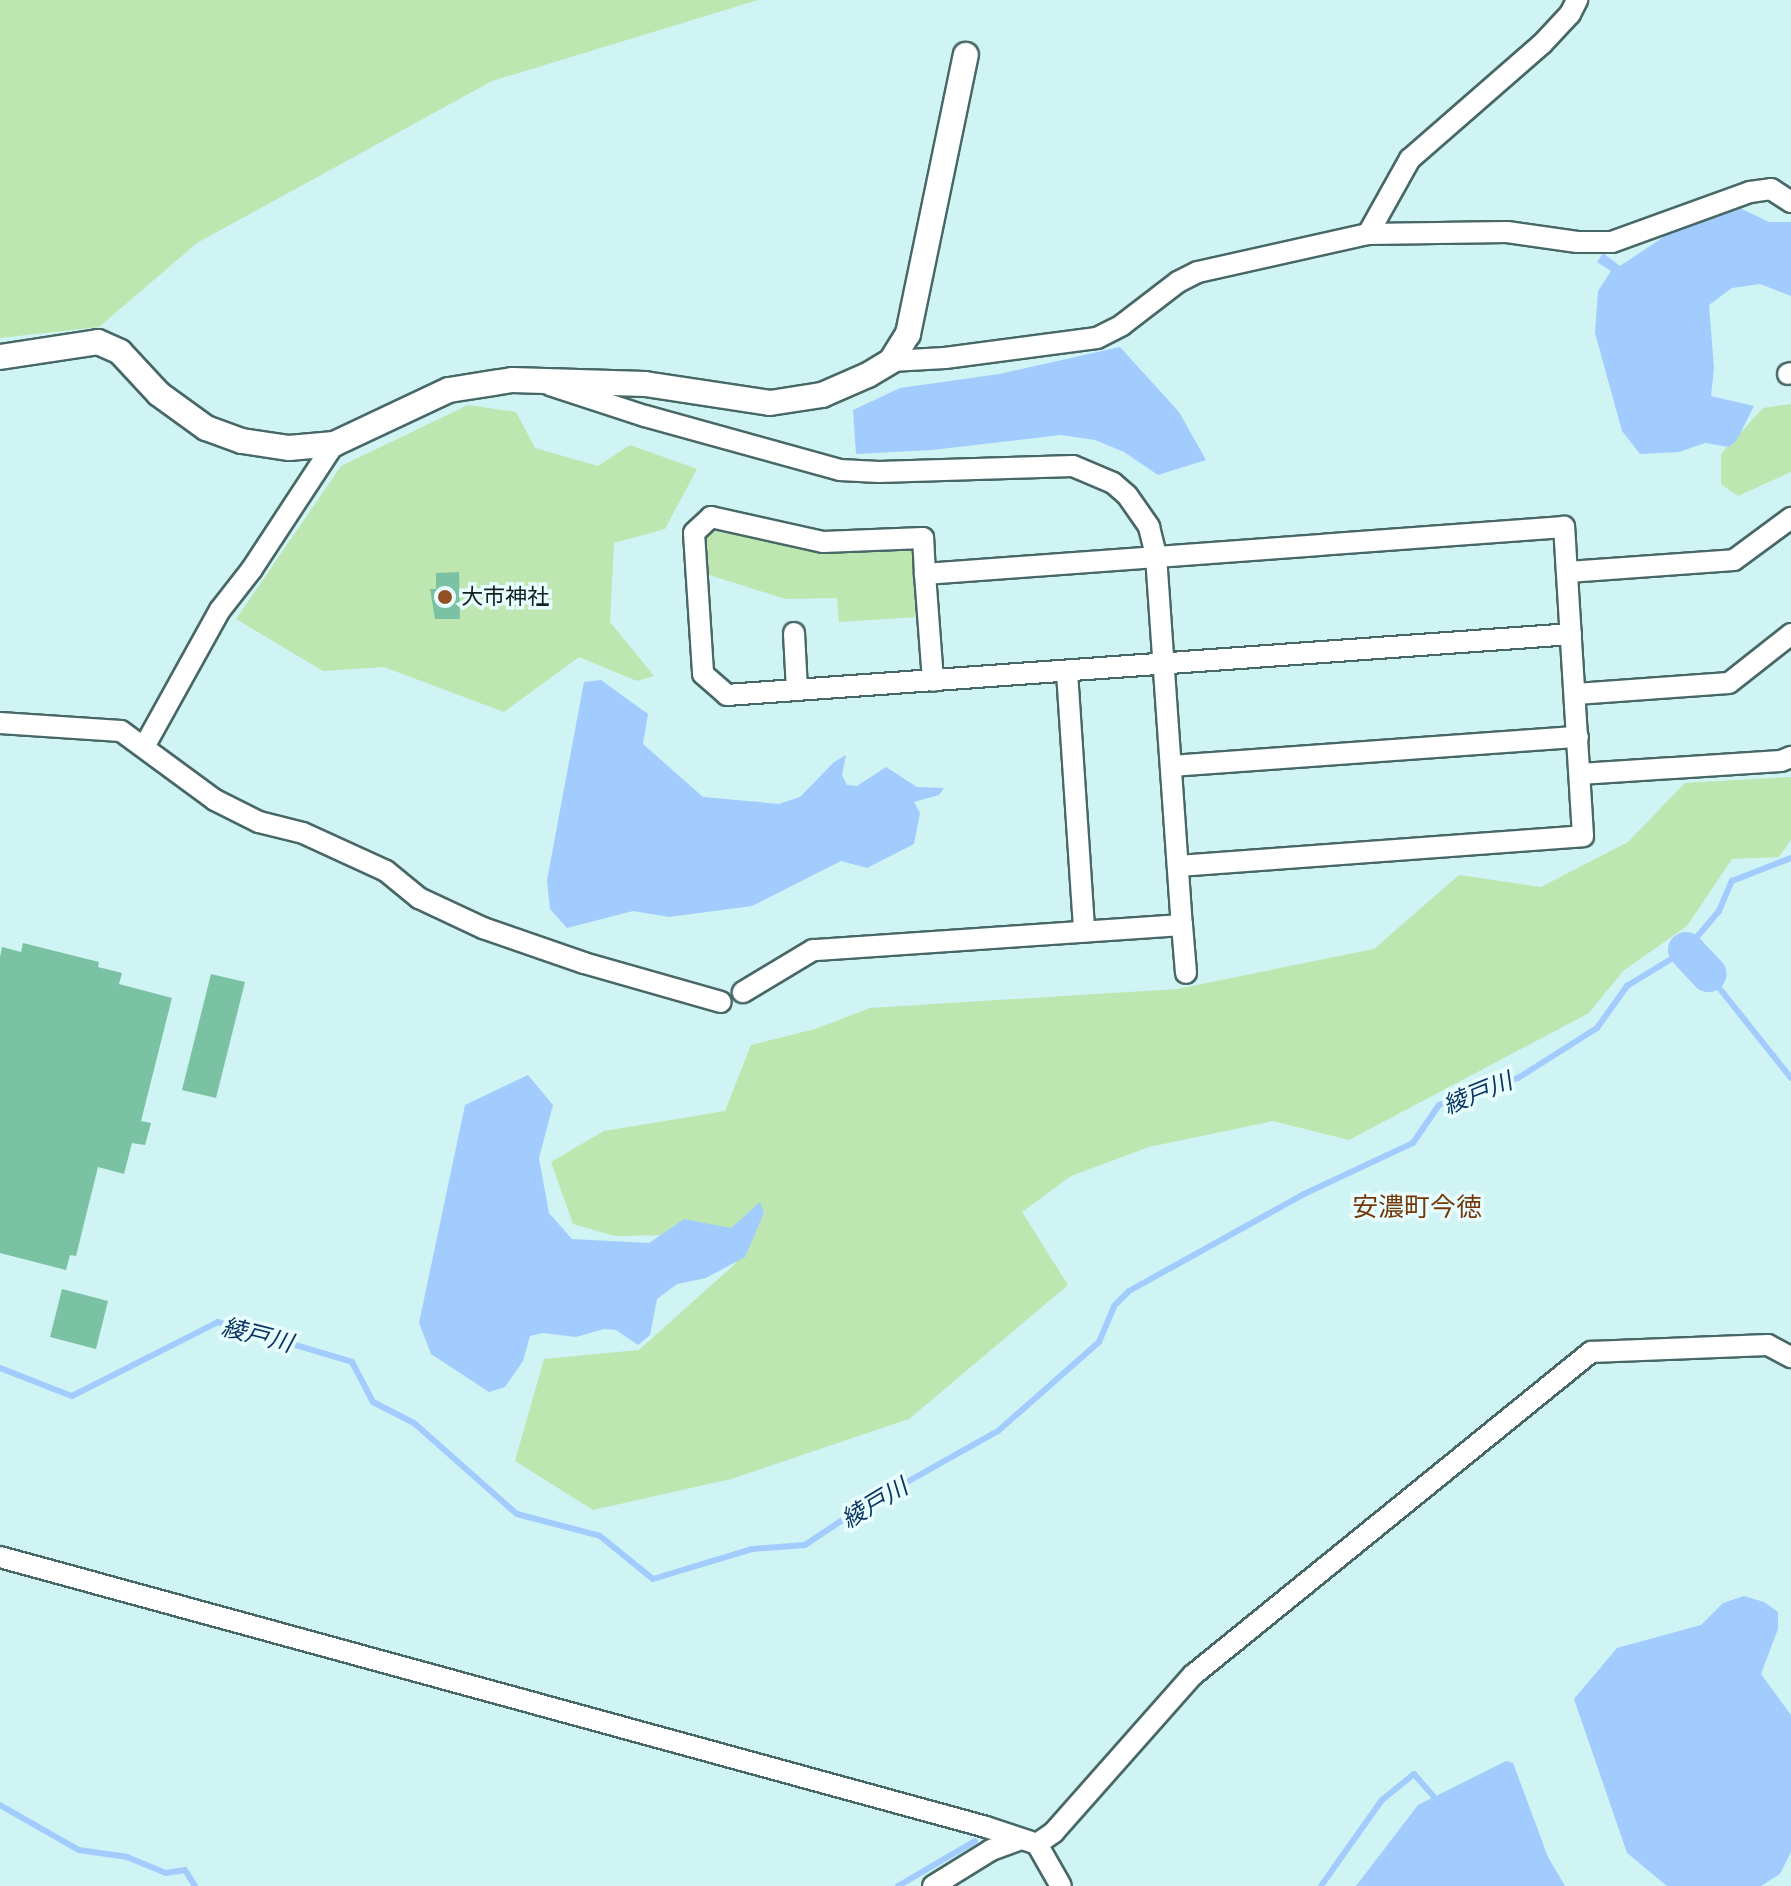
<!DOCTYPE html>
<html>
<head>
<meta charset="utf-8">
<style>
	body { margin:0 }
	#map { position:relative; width:1791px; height:1886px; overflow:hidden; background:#d0f3f3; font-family:"Roboto Condensed","Noto Sans JP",sans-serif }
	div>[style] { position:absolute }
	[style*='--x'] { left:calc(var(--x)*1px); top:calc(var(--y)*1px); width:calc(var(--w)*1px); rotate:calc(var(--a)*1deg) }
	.green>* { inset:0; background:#bee6b1 }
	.water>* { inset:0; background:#a2ccfe }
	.stream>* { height:6px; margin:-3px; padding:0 3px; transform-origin:3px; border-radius:3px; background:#a2ccfe }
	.river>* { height:36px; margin:-18px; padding:0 18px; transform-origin:18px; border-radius:18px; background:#a2ccfe }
	.building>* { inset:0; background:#7bc2a5 }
	.roads { filter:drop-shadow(2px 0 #486867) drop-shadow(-2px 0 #486867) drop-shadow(0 2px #486867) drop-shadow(0 -2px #486867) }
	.minor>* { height:20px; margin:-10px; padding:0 10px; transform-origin:10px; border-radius:10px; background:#fff }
	.tertiary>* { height:24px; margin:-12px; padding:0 12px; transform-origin:12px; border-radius:12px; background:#fff }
	.dots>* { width:22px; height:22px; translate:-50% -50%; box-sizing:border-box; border:4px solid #e8fdfd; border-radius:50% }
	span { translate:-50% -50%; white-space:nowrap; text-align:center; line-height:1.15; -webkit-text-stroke:7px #e8fdfd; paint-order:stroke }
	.poi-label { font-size:22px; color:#12201f }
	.left { translate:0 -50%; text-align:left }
	.water-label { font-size:24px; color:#0a3562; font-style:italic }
	.quarter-label { font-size:26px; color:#74380a }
</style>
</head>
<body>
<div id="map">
	<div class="green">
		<div style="clip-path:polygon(0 0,758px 0,492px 81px,197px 243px,99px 327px,0 338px)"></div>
		<div style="clip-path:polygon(1791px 404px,1791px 472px,1738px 496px,1721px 484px,1721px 454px,1763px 408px)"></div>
		<div style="clip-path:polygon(468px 405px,516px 412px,535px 448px,598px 466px,630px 445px,697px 469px,665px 529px,614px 543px,610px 622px,654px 676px,637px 681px,579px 657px,504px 712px,384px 667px,323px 671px,236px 619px,341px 466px)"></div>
		<div style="clip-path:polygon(713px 527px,827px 550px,910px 550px,915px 555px,918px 617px,839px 622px,837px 598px,786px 599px,706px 574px,703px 537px)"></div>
		<div style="clip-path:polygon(1791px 777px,1791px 840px,1779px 857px,1732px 859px,1687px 926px,1623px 971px,1589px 1013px,1349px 1140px,1273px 1121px,1149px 1147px,1071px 1176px,1022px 1212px,1068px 1285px,909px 1419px,731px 1479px,593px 1510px,515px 1461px,544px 1359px,639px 1350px,736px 1263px,722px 1234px,615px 1236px,573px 1224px,551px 1162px,604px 1131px,725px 1111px,751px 1045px,815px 1029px,870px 1008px,1177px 989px,1374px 949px,1459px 875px,1541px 887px,1628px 842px,1685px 783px)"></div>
	</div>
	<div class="water">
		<div style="clip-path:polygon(1740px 208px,1769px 222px,1791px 222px,1791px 296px,1760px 284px,1732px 288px,1709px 305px,1714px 368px,1711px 396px,1754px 406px,1737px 440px,1729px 447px,1705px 443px,1679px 452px,1640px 454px,1622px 431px,1595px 333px,1598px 291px,1611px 271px,1597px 262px,1603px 253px,1620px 266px,1671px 232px)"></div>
		<div style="clip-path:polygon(1120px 347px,1179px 412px,1206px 460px,1158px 475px,1124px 452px,1095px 440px,1061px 435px,932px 450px,856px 454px,853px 410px,900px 388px,999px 374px)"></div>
		<div style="clip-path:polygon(601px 680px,648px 714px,643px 744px,703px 797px,779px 804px,800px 797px,834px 762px,846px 755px,842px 775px,847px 785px,857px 786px,886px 767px,917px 787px,944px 788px,939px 795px,914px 802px,920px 813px,914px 844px,867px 868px,841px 861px,752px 906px,669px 917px,633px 911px,567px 928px,550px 909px,547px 880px,584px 682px)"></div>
		<div style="clip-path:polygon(528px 1075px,553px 1105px,539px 1158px,549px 1213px,572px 1239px,649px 1243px,684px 1219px,731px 1228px,760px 1202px,764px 1213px,745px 1257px,706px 1278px,677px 1284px,657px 1299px,650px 1335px,638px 1345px,616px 1330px,604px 1329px,576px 1337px,543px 1333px,530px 1336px,523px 1361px,505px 1387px,489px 1392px,431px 1354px,419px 1323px,465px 1105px)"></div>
		<div style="clip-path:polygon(1744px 1596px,1764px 1602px,1778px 1612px,1778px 1629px,1761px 1674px,1791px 1715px,1791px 1852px,1780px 1874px,1761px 1886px,1667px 1886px,1627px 1853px,1574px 1699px,1617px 1648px,1701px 1625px,1723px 1603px)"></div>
		<div style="clip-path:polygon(1506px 1761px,1513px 1763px,1548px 1857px,1565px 1886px,1356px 1886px,1418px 1805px)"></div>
	</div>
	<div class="stream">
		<div style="--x:1708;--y:974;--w:133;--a:51.4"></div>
		<div style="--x:0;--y:1368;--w:77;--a:21.3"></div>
		<div style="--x:72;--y:1396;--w:164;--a:-26.9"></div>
		<div style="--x:218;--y:1322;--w:140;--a:16.6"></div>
		<div style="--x:352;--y:1362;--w:45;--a:62.3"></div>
		<div style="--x:373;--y:1402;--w:46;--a:27.1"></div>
		<div style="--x:414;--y:1423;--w:137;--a:41.5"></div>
		<div style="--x:517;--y:1514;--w:86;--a:14.8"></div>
		<div style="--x:600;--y:1536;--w:68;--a:39.1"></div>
		<div style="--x:653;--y:1579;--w:103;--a:-16.9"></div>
		<div style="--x:752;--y:1549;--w:53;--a:-4.3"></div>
		<div style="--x:805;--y:1545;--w:65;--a:-33.7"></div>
		<div style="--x:859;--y:1509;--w:159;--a:-29.3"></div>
		<div style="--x:998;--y:1431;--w:135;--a:-41.4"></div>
		<div style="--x:1099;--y:1342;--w:39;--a:-67"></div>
		<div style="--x:1114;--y:1306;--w:21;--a:-45"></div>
		<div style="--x:1129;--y:1291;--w:200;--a:-29"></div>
		<div style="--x:1304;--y:1194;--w:120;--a:-25.1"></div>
		<div style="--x:1413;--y:1143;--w:46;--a:-55.6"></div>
		<div style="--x:1439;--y:1105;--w:83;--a:-18.9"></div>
		<div style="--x:1518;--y:1078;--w:93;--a:-32.3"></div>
		<div style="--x:1597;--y:1028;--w:52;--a:-54.5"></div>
		<div style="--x:1627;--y:986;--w:69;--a:-31.4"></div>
		<div style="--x:1686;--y:950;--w:51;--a:-49.8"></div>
		<div style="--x:1719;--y:911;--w:33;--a:-67"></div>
		<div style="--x:1732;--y:881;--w:63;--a:-21.3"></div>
		<div style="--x:0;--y:1805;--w:91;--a:29.7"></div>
		<div style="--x:79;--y:1850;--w:49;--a:8.3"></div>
		<div style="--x:127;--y:1857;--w:42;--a:22.3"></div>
		<div style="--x:166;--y:1873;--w:19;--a:-9"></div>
		<div style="--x:185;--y:1870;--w:19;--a:58"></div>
		<div style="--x:898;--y:1886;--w:89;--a:-30.3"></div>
		<div style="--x:1321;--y:1886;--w:105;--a:-54.7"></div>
		<div style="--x:1382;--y:1800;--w:41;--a:-39.1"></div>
		<div style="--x:1414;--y:1774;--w:30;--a:49"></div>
	</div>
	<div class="river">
		<div style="--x:1686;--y:950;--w:33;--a:47"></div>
	</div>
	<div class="building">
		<div style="clip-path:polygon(459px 572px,460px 619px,435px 619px,430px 589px,436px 589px,436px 573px)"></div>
		<div style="clip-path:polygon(23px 943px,99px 962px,98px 967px,122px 973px,119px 984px,172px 998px,141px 1121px,151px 1123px,145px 1145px,132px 1143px,124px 1174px,98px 1167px,76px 1256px,70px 1255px,66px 1270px,0 1253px,0 957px,2px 947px,21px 952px)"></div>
		<div style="clip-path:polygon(211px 974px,245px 982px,216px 1098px,182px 1090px)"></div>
		<div style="clip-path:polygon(62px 1289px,108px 1301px,96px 1349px,50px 1337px)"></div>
	</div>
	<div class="roads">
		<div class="minor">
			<div style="--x:1368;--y:234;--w:86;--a:-60.8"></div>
			<div style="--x:1410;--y:159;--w:175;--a:-41.1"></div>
			<div style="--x:1542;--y:44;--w:41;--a:-47"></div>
			<div style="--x:1570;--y:14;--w:16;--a:-63"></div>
			<div style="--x:891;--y:361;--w:54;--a:-3.2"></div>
			<div style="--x:945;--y:358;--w:153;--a:-7.5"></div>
			<div style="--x:1097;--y:338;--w:28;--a:-27"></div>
			<div style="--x:1122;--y:325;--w:71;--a:-37.5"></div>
			<div style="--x:1178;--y:282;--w:22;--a:-27"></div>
			<div style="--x:1198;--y:272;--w:174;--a:-12.6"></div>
			<div style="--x:1368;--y:234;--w:139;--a:-0.8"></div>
			<div style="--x:1507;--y:232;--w:71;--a:8.1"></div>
			<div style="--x:1577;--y:242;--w:35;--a:0"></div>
			<div style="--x:1612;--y:242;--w:147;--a:-19.9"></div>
			<div style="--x:1750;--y:192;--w:21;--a:-8"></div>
			<div style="--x:1771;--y:189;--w:24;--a:33"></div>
			<div style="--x:1788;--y:374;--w:3;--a:-18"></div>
			<div style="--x:550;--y:385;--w:100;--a:18.1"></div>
			<div style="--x:645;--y:416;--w:202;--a:15.5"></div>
			<div style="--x:840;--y:470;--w:39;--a:3"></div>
			<div style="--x:879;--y:472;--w:194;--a:-1.8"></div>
			<div style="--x:1073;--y:466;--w:43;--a:23"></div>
			<div style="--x:1113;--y:483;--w:18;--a:41"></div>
			<div style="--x:1127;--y:495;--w:39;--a:55"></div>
			<div style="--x:1149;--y:527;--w:30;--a:76"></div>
			<div style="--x:1156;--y:556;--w:370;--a:86"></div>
			<div style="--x:1182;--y:925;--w:370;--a:176.1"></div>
			<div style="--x:813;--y:950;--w:82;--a:149"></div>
			<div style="--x:1568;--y:572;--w:166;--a:-4.1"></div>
			<div style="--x:1734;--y:560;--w:71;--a:-36.4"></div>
			<div style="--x:925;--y:574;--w:107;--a:85.7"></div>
			<div style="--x:794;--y:633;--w:57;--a:87"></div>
			<div style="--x:1067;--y:672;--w:260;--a:86.2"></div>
			<div style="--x:1576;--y:694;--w:153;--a:-4.1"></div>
			<div style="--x:1729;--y:683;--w:79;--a:-38.3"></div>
			<div style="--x:0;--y:723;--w:121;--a:3.8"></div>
			<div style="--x:121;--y:731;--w:117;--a:36.3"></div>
			<div style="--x:215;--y:800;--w:49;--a:26.6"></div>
			<div style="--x:259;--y:822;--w:45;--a:14"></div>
			<div style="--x:303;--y:833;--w:91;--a:24.6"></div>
			<div style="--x:386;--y:871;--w:43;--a:39.3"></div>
			<div style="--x:419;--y:898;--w:71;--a:25.1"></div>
			<div style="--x:483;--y:928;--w:107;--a:19.1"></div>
			<div style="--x:584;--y:963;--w:142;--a:15.9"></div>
			<div style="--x:144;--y:747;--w:157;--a:-61"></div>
			<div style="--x:220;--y:610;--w:52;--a:-52"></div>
			<div style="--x:252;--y:569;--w:149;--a:-56.7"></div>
			<div style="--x:1171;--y:766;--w:408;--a:-4.1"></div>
			<div style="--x:1580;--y:774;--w:201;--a:-3.7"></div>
			<div style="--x:1781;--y:761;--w:11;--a:-22"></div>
			<div style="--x:1178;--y:866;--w:406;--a:-4.2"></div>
			<div style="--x:1583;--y:836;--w:310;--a:-93.5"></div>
			<div style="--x:1564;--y:527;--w:641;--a:175.79"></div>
			<div style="--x:925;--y:574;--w:36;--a:-93"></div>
			<div style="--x:923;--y:538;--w:100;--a:177.7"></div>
			<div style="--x:823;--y:542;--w:115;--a:-167.4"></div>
			<div style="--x:711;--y:517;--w:23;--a:137"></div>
			<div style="--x:694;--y:533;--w:141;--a:86.3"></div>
			<div style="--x:703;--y:674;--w:32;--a:41"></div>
			<div style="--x:727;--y:695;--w:846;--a:-4.13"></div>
			<div style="--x:1182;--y:925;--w:48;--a:85.2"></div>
			<div style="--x:0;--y:1557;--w:1022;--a:15.31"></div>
			<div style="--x:986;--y:1827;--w:54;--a:18.4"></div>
			<div style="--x:1037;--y:1844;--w:48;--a:60.3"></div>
			<div style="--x:1037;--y:1844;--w:21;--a:-35"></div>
			<div style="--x:1054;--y:1832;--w:210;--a:-48.5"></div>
			<div style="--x:1193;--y:1675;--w:513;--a:-39.06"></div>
			<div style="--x:1591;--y:1352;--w:177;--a:-2.3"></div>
			<div style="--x:1768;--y:1345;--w:26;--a:28"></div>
			<div style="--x:933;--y:1886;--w:68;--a:-31.8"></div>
			<div style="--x:991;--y:1850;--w:29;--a:-20"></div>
		</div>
		<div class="tertiary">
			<div style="--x:0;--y:357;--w:99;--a:-8.7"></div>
			<div style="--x:98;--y:342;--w:24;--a:24"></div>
			<div style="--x:120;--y:352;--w:57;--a:47.1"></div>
			<div style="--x:159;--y:394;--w:58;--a:35.9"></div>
			<div style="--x:206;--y:428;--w:38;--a:20"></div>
			<div style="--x:242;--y:441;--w:48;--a:8.5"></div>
			<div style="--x:289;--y:448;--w:45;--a:-5.1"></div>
			<div style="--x:334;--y:444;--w:127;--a:-25.2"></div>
			<div style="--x:449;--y:390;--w:64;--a:-9"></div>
			<div style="--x:512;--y:380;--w:133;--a:1.7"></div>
			<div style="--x:645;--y:384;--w:126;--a:8.6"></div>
			<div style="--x:770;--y:403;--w:53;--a:-8.7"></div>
			<div style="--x:822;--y:395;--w:50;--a:-23.5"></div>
			<div style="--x:868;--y:375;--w:27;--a:-31"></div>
			<div style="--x:891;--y:361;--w:32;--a:-58"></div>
			<div style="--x:908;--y:334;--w:285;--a:-78.3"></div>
		</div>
	</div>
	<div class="dots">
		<div style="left:445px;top:597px;background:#924f21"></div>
	</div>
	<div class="poi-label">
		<span class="left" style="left:461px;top:597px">大市神社</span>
	</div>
	<div class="water-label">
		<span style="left:1478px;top:1094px;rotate:-22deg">綾戸川</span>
		<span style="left:257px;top:1336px;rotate:14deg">綾戸川</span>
		<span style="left:875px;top:1504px;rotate:-31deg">綾戸川</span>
	</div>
	<div class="quarter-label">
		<span style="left:1417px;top:1208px">安濃町今徳</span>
	</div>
</div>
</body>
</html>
